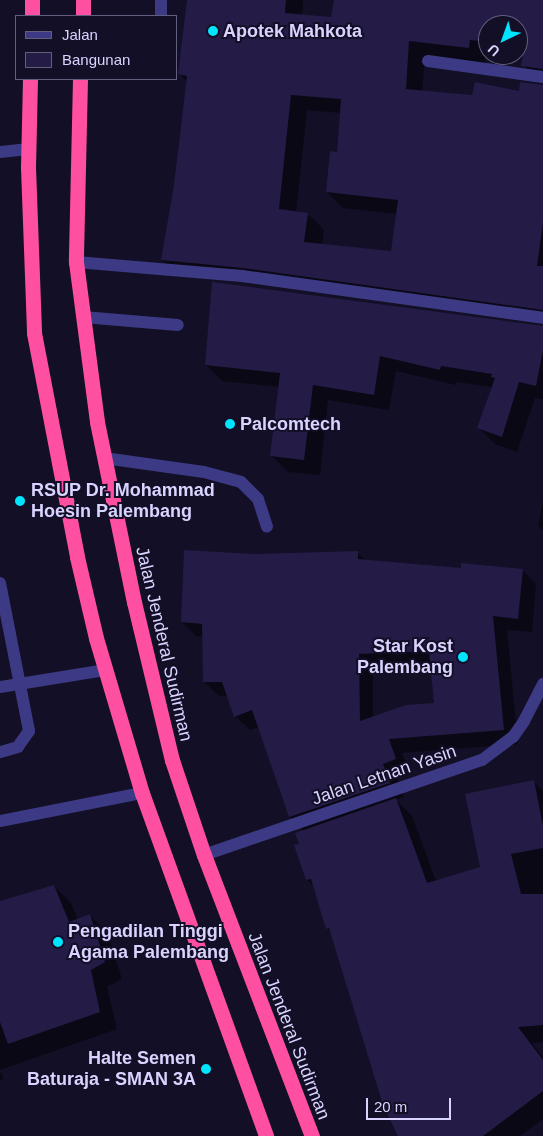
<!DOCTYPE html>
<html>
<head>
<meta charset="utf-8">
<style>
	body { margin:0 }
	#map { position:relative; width:543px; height:1136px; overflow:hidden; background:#130f26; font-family:Arial,sans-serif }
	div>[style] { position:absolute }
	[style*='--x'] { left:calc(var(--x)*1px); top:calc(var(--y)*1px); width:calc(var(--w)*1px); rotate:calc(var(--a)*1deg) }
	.shadow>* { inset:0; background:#0007 }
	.building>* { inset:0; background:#241b47 }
	.minor>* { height:12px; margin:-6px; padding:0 6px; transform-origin:6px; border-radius:6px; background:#3d3a85 }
	.highway>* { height:15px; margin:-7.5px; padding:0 7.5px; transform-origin:7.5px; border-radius:7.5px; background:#ff4fa3 }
	.dots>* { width:14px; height:14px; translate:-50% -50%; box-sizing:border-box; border:2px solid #130f26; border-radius:50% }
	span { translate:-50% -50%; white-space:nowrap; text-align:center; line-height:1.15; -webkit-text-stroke:4px #130f26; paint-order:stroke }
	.poi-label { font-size:18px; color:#d9d4ff; font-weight:700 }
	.left { translate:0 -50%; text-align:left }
	.right { translate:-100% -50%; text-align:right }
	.street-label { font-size:18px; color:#d9d4ff }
	.legend { position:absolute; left:15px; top:15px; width:162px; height:65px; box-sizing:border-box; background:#130f26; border:1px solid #625e7d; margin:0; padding:6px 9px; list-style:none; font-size:15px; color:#d9d4ff }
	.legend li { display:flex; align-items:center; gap:10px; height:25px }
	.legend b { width:25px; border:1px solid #625e7d }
	.north { position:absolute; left:478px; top:15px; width:50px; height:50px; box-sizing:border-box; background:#130f26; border:1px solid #625e7d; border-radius:50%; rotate:222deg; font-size:14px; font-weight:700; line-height:20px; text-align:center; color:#d9d4ff }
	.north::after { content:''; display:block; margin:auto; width:18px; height:22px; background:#00e5ff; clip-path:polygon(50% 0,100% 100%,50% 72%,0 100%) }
	.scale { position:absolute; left:366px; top:1098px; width:85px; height:22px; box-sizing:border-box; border:2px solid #d9d4ff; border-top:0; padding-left:6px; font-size:15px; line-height:18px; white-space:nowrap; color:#d9d4ff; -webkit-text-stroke:4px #130f26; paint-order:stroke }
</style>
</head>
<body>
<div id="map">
	<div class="shadow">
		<div style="clip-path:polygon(evenodd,188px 0,303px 0,302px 16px,332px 18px,335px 0,543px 0,543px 82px,523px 65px,523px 59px,486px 55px,485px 63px,425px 56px,422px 92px,473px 96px,520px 92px,543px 86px,543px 323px,260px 283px,178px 275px,162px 260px,176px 185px,187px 82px,180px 74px,188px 0,488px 25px,518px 25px,518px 55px,488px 55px,488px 25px,188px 0,307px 110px,341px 113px,338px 153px,327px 192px,343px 208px,397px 214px,392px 253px,322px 245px,324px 230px,308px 214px,296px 213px,307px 110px)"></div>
		<div style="clip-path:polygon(543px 327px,543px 399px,535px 398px,517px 452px,495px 444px,479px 428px,493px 387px,456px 382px,456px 385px,396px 371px,389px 410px,328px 400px,320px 475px,288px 472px,272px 456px,280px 387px,222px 381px,206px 365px)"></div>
		<div style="clip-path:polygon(543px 501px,543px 531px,538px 525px)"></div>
		<div style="clip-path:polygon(evenodd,357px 552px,366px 561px,462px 570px,522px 570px,536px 584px,532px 632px,507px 630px,518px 744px,402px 753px,410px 774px,397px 778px,404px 797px,396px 800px,412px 816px,436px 881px,481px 868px,533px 781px,543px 791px,543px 1042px,532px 1043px,543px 1057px,543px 1119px,520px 1136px,400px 1136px,332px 933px,327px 928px,315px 887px,307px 880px,300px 844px,304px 831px,290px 817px,259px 727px,250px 730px,235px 716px,228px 696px,219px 696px,204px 682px,204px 637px,196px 636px,182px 622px,255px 555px,357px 552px,431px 666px,435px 704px,373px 717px,373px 668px,431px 666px)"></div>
		<div style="clip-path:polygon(54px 886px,71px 903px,78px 920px,89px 915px,107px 932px,122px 979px,107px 987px,117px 1029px,0 1070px,0 903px)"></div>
		<div style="clip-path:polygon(0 1072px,4px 1079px,0 1080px)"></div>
	</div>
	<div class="building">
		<div style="clip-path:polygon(evenodd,187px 0,286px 0,285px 13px,331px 17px,334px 0,543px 0,543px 69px,521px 66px,524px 45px,518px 44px,518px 25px,488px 25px,488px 42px,470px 40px,469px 48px,409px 41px,406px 89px,472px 95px,475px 82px,519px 91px,520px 82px,543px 85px,543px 223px,537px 266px,543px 266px,543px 310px,243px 268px,161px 260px,174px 185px,187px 76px,178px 74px,187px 0,291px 95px,341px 99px,337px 152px,330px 151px,326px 192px,398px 200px,391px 251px,304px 242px,308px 213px,279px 209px,291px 95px)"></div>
		<div style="clip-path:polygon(212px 282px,543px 326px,543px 350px,536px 386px,519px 382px,502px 437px,477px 428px,495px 378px,491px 377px,492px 374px,441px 366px,440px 370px,380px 356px,374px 395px,313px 385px,304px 460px,270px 456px,280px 373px,205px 365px)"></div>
		<div style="clip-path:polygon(evenodd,184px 550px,255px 554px,358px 551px,358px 559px,461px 568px,461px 563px,523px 569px,518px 619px,493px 616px,504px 730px,389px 739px,396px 759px,383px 764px,390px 783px,289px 817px,252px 710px,234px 717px,222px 682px,203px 682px,202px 624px,181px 622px,184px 550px,429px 651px,434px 703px,406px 705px,360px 721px,359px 654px,429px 651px)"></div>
		<div style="clip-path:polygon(534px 780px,543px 826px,543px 848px,511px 854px,521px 894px,543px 894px,543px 1025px,518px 1027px,543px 1060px,543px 1091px,483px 1136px,398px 1136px,383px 1105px,329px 928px,326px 929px,311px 879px,306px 880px,294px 845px,299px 844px,295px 833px,396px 798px,427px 883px,480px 867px,465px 794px)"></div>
		<div style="clip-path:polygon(54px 885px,69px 922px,90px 914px,105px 962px,91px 970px,100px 1012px,8px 1044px,0 1022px,0 901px)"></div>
	</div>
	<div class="minor">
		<div style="--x:161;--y:0;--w:16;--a:90"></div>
		<div style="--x:428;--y:61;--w:116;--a:7.9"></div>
		<div style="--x:0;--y:152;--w:29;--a:-6"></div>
		<div style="--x:76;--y:262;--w:167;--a:4.8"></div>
		<div style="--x:242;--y:276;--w:304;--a:7.9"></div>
		<div style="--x:83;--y:317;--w:95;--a:4.8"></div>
		<div style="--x:104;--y:458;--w:101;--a:8"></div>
		<div style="--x:204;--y:472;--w:38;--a:15"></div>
		<div style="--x:241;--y:482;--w:24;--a:45"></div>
		<div style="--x:258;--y:499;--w:29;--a:72"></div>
		<div style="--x:0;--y:583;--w:151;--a:78.9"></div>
		<div style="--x:29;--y:731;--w:19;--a:125"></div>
		<div style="--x:18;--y:747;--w:19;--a:164"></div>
		<div style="--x:0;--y:687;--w:106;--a:-9.2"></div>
		<div style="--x:0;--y:821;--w:145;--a:-11.2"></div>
		<div style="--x:204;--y:855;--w:294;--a:-18.9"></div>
		<div style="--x:482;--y:760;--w:39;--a:-37"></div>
		<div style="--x:513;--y:737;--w:19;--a:-55"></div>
		<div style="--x:524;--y:721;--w:42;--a:-62.8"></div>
	</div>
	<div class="highway">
		<div style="--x:32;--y:16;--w:16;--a:-90"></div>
		<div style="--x:83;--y:16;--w:16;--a:-90"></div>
		<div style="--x:30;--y:79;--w:88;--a:91.3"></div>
		<div style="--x:28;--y:167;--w:166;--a:87.9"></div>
		<div style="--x:34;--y:333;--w:228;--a:79.1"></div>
		<div style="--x:77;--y:557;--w:83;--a:76.8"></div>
		<div style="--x:96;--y:638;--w:162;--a:73.5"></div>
		<div style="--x:142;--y:793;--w:365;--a:70.1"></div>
		<div style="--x:80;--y:79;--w:183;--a:91.3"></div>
		<div style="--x:76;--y:262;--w:161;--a:82.5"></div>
		<div style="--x:97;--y:422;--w:184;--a:78.4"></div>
		<div style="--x:134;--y:602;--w:163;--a:76.5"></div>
		<div style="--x:172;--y:760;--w:100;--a:71.4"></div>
		<div style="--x:204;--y:855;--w:301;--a:69"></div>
	</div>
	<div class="dots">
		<div style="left:213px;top:31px;background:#00e5ff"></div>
		<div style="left:230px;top:424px;background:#00e5ff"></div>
		<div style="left:20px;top:501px;background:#00e5ff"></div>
		<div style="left:463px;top:657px;background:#00e5ff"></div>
		<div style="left:58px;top:942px;background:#00e5ff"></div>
		<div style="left:206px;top:1069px;background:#00e5ff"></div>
	</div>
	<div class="poi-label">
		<span class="left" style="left:223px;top:31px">Apotek Mahkota</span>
		<span class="left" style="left:240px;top:424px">Palcomtech</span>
		<span class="left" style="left:31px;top:501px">RSUP Dr. Mohammad<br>Hoesin Palembang</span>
		<span class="right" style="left:453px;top:657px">Star Kost<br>Palembang</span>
		<span class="left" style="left:68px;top:942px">Pengadilan Tinggi<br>Agama Palembang</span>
		<span class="right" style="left:196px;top:1069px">Halte Semen<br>Baturaja - SMAN 3A</span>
	</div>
	<div class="street-label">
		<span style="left:164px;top:644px;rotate:77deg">Jalan Jenderal Sudirman</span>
		<span style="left:384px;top:775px;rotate:-19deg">Jalan Letnan Yasin</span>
		<span style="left:289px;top:1026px;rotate:69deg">Jalan Jenderal Sudirman</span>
	</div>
	<ul class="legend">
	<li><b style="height:6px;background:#3d3a85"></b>Jalan</li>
	<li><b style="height:14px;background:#241b47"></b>Bangunan</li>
	</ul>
	<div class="north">U</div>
	<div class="scale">20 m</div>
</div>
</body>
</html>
